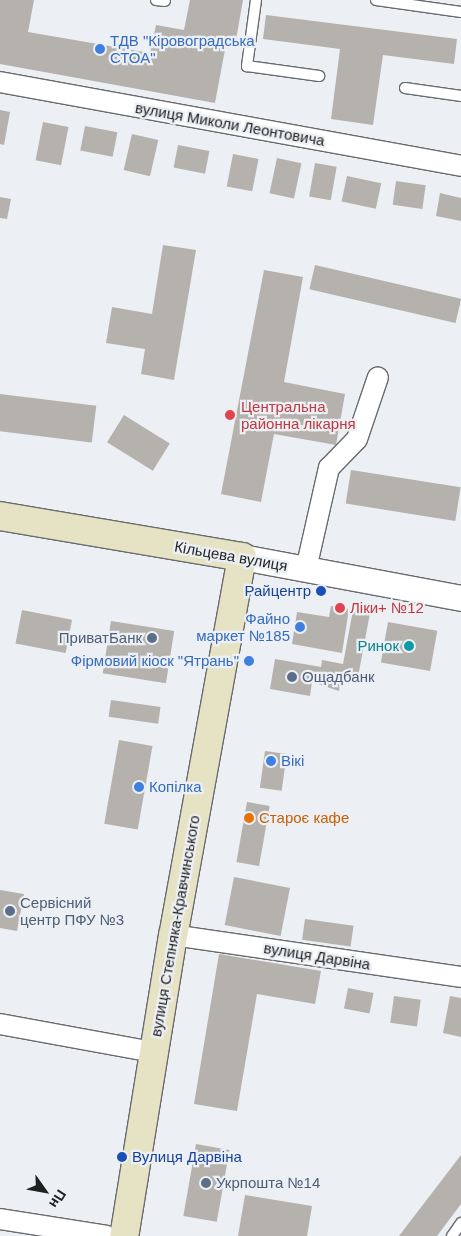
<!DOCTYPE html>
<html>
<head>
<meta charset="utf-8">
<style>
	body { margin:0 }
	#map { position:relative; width:461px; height:1236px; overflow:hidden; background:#eceff3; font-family:Helvetica,sans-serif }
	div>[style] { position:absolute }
	.building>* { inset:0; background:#b5b2ae; transform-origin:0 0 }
	.roads { filter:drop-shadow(1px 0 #686a6d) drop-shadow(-1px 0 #686a6d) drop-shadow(0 1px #686a6d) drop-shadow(0 -1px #686a6d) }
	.service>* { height:10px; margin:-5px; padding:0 5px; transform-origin:5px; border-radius:5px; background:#fff }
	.minor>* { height:20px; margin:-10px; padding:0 10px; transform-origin:10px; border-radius:10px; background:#fff }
	.tertiary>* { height:25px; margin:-12.5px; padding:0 12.5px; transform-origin:12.5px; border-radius:12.5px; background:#fff }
	.secondary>* { height:28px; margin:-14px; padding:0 14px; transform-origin:14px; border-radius:14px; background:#e6e3c4 }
	.dots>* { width:14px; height:14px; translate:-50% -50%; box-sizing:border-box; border:2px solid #eceff3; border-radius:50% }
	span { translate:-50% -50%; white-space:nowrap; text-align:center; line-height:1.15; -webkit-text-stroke:4.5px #eceff3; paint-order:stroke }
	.shop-label { font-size:15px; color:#366cbe }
	.left { translate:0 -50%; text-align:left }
	.right { translate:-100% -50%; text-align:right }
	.street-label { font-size:15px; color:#1f2021 }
	.health-label { font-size:15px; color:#be3a42 }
	.transit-label { font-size:15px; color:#164399 }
	.service-label { font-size:15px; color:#4e5e75 }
	.culture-label { font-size:15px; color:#0d838f }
	.food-label { font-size:15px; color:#c56008 }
	.north { position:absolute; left:20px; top:1166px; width:50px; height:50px; -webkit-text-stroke:4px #eceff3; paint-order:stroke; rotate:122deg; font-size:14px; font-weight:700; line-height:20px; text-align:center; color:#1f2021 }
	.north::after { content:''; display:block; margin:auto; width:18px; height:22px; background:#1f2021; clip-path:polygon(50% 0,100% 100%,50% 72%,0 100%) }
</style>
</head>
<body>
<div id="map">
	<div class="building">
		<i style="clip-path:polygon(0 0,34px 0,28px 32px,150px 53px,156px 25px,184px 30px,190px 0,243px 0,236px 40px,227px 39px,215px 103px,0 64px)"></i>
		<i style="clip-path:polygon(266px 15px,457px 39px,454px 64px,383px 55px,373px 125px,331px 119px,340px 49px,263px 39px)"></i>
		<i style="clip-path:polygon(0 110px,10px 112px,4px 145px,0 144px)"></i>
		<i style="left:43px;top:122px;width:26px;height:39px;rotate:11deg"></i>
		<i style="left:85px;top:126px;width:33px;height:25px;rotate:11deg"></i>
		<i style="left:132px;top:134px;width:27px;height:37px;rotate:13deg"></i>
		<i style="left:178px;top:145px;width:32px;height:23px;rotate:11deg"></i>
		<i style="left:233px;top:154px;width:26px;height:33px;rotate:11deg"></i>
		<i style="left:277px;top:158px;width:25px;height:36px;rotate:12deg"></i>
		<i style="left:315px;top:163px;width:22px;height:34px;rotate:10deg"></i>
		<i style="left:347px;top:176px;width:35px;height:26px;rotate:12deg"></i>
		<i style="left:396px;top:181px;width:30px;height:24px;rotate:8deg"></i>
		<i style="clip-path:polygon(440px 193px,461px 198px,461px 221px,436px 216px)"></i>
		<i style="clip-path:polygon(0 197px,11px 199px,7px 219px,0 218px)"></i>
		<i style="clip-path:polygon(163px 245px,196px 250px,174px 380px,141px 374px,145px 349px,106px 343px,112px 307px,152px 314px)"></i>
		<i style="left:315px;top:265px;width:150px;height:25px;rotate:13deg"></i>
		<i style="clip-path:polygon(264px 270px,303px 277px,284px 382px,345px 394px,336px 445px,274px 434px,261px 502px,221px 494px)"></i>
		<i style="left:0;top:394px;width:97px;height:37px;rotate:7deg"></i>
		<i style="left:124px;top:415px;width:54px;height:32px;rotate:32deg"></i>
		<i style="left:351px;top:470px;width:111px;height:34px;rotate:9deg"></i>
		<i style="clip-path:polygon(331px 606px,349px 609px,342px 653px,292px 644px,297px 612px,329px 617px)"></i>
		<i style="left:22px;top:610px;width:51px;height:34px;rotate:11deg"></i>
		<i style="clip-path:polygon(353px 610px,370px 613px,358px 677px,341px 674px,339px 691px,312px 682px,310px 696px,270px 689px,275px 659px,321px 667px,322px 660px,343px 664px)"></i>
		<i style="left:111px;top:621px;width:64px;height:53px;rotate:9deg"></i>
		<i style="left:388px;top:622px;width:50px;height:41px;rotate:10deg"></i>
		<i style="left:111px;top:700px;width:50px;height:17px;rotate:8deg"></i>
		<i style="left:119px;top:740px;width:34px;height:85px;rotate:10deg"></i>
		<i style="left:265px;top:751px;width:22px;height:37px;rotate:8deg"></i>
		<i style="left:247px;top:802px;width:23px;height:61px;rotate:10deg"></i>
		<i style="left:234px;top:877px;width:57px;height:49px;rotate:11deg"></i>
		<i style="clip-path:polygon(0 890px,24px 894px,17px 931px,0 928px)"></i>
		<i style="left:305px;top:919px;width:49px;height:21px;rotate:8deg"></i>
		<i style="clip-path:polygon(219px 954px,321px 971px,315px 1004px,257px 994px,237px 1111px,194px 1104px)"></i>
		<i style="left:348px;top:988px;width:26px;height:21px;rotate:11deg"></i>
		<i style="left:394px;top:996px;width:27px;height:27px;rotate:8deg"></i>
		<i style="clip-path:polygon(450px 996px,461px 998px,461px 1037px,443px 1033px)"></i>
		<i style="left:196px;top:1144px;width:34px;height:73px;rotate:10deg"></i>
		<i style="clip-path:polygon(461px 1155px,461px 1204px,437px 1236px,399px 1236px)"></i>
		<i style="clip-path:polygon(245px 1195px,312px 1206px,307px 1236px,238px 1236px)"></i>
	</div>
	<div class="roads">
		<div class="service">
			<i style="left:156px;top:0;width:9px;rotate:6deg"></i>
			<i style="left:256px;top:0;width:67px;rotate:97.8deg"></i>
			<i style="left:247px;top:66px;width:73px;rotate:7.9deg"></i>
			<i style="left:376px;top:0;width:86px;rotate:8deg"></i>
			<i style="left:405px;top:88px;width:57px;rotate:8.1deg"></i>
			<i style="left:452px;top:1236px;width:16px;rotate:-55deg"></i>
		</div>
		<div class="minor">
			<i style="left:0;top:82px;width:469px;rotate:10.3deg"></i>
			<i style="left:306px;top:569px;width:104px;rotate:-77.2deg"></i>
			<i style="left:329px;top:468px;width:40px;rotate:-46deg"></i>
			<i style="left:357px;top:439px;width:65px;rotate:-71.3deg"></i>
			<i style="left:173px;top:935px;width:291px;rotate:8.3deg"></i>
			<i style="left:0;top:1024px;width:155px;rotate:10.4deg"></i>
			<i style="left:0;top:1219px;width:108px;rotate:9deg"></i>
		</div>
		<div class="tertiary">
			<i style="left:242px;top:557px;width:223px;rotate:10.6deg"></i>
		</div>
		<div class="secondary">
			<i style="left:0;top:516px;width:245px;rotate:9.6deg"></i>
			<i style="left:242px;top:557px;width:384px;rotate:100.3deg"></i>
			<i style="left:173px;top:935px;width:305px;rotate:99.2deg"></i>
		</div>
	</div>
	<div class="dots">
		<i style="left:100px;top:49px;background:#3f7fe0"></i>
		<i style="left:230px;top:415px;background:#e0444e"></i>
		<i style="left:321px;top:591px;background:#1a4fb4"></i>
		<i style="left:340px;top:608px;background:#e0444e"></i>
		<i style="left:300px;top:627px;background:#3f7fe0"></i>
		<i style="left:152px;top:638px;background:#5c6f8a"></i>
		<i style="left:409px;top:646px;background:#0f9aa8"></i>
		<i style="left:249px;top:661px;background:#3f7fe0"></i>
		<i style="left:292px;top:677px;background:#5c6f8a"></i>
		<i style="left:271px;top:761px;background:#3f7fe0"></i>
		<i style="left:139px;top:787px;background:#3f7fe0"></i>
		<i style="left:249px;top:818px;background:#e8710a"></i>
		<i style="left:10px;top:911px;background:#5c6f8a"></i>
		<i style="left:122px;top:1157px;background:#1a4fb4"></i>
		<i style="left:206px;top:1183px;background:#5c6f8a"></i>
	</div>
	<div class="shop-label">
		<span class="left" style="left:110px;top:49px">ТДВ "Кіровоградська<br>СТОА"</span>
		<span class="right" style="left:290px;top:627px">Файно<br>маркет №185</span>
		<span class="right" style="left:239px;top:661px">Фірмовий кіоск "Ятрань"</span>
		<span class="left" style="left:281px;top:761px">Вікі</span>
		<span class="left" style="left:149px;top:787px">Копілка</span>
	</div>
	<div class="street-label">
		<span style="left:230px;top:124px;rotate:10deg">вулиця Миколи Леонтовича</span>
		<span style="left:231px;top:556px;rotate:10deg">Кільцева вулиця</span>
		<span style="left:175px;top:926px;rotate:-80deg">вулиця Степняка-Кравчинського</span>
		<span style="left:317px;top:956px;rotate:9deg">вулиця Дарвіна</span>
	</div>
	<div class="health-label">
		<span class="left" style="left:241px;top:415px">Центральна<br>районна лікарня</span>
		<span class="left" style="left:350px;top:608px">Ліки+ №12</span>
	</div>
	<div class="transit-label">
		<span class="right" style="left:311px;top:591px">Райцентр</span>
		<span class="left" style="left:132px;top:1157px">Вулиця Дарвіна</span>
	</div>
	<div class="service-label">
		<span class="right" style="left:142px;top:638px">ПриватБанк</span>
		<span class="left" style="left:302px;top:677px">Ощадбанк</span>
		<span class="left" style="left:20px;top:911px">Сервісний<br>центр ПФУ №3</span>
		<span class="left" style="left:216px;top:1183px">Укрпошта №14</span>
	</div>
	<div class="culture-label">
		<span class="right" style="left:399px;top:646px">Ринок</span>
	</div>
	<div class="food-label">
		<span class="left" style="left:259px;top:818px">Староє кафе</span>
	</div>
	<div class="north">Пн</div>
</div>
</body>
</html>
